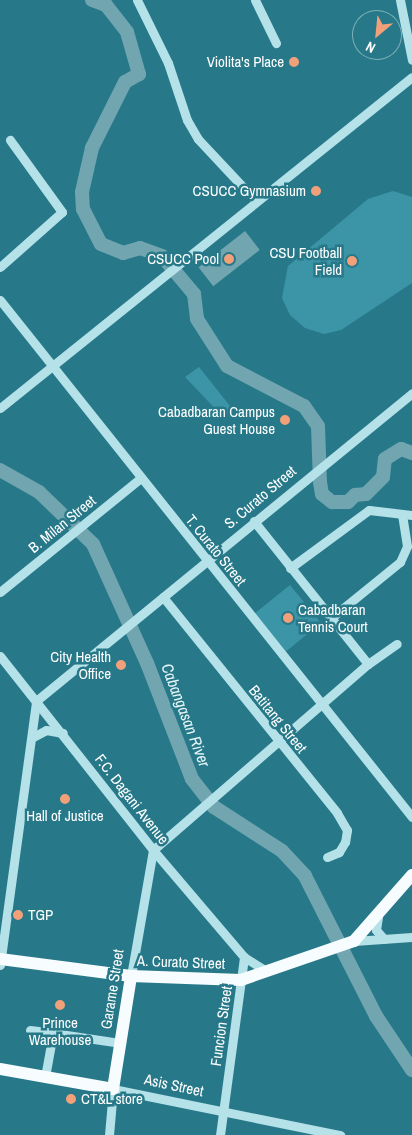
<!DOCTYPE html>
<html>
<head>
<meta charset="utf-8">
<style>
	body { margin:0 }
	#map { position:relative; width:412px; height:1135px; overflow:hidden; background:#277989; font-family:"Archivo Narrow",sans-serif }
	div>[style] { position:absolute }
	.green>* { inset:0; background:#3c95a6; transform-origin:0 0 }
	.water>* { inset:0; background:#71a5b0; transform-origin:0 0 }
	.river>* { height:14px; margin:-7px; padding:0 7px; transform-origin:7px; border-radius:7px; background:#71a5b0 }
	.minor>* { height:9px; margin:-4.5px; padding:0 4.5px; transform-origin:4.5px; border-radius:4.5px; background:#b5e1e9 }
	.major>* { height:12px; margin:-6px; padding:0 6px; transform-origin:6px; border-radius:6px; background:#f7fdfe }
	.dots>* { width:14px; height:14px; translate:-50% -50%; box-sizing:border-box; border:2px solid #277989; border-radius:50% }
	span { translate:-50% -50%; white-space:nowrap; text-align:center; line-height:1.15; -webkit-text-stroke:5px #277989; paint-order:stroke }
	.poi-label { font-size:15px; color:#fff }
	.right { translate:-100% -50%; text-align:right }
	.left { translate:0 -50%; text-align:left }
	.street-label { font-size:15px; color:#fff }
	.water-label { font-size:16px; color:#e6f6f9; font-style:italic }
	.north { position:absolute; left:352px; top:10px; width:50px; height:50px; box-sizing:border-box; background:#277989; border:1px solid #7dafb8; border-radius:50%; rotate:208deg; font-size:14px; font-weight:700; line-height:20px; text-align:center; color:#fff }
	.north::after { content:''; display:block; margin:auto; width:18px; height:22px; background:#f1a07a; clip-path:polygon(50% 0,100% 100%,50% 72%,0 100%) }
</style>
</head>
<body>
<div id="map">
	<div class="green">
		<i style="clip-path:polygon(393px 191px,412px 197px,412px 283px,341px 330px,324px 334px,305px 328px,290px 315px,282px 298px,288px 266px,368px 199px)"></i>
		<i style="clip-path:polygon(199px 367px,230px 406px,226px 420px,185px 377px)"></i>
		<i style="left:290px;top:585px;width:49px;height:45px;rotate:51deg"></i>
	</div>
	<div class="water">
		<i style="left:245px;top:231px;width:24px;height:59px;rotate:52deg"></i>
	</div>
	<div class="river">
		<i style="left:92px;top:0;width:15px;rotate:20deg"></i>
		<i style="left:106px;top:5px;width:34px;rotate:52deg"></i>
		<i style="left:127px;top:32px;width:44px;rotate:74.1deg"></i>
		<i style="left:139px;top:74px;width:16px;rotate:150deg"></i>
		<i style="left:125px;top:82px;width:74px;rotate:116.6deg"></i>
		<i style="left:92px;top:148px;width:45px;rotate:102.8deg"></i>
		<i style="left:82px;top:192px;width:17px;rotate:87deg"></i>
		<i style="left:83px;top:209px;width:39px;rotate:63deg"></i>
		<i style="left:101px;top:244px;width:24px;rotate:22deg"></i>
		<i style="left:123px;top:253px;width:18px;rotate:-16deg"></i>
		<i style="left:140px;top:248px;width:23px;rotate:20deg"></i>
		<i style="left:162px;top:256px;width:50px;rotate:49.9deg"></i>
		<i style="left:194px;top:294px;width:25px;rotate:83deg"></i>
		<i style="left:197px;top:319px;width:56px;rotate:57.4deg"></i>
		<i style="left:227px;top:366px;width:87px;rotate:27.5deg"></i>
		<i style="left:304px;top:406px;width:24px;rotate:55deg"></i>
		<i style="left:318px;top:426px;width:56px;rotate:88deg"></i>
		<i style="left:320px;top:482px;width:12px;rotate:81deg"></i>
		<i style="left:322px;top:494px;width:13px;rotate:39deg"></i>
		<i style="left:332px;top:502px;width:16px"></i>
		<i style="left:348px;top:502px;width:10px;rotate:-45deg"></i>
		<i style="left:355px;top:495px;width:11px;rotate:-5deg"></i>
		<i style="left:366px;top:494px;width:24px;rotate:-45deg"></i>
		<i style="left:383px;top:477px;width:18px;rotate:-84deg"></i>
		<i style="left:385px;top:459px;width:19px;rotate:-32deg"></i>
		<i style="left:401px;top:449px;width:12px;rotate:20deg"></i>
		<i style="left:0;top:470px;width:45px;rotate:29.4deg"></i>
		<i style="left:39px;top:492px;width:75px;rotate:43.9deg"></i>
		<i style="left:93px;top:544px;width:131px;rotate:65.6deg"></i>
		<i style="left:147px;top:663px;width:124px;rotate:68.8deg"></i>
		<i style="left:192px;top:779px;width:36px;rotate:52deg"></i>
		<i style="left:214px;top:807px;width:81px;rotate:32.9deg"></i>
		<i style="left:282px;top:851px;width:34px;rotate:47deg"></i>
		<i style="left:305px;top:876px;width:157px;rotate:63.1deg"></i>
		<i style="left:376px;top:1016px;width:65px;rotate:56.3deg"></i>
	</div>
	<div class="minor">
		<i style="left:137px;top:0;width:70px;rotate:63.8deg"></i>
		<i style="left:168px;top:63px;width:60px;rotate:71.6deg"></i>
		<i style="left:187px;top:120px;width:22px;rotate:60deg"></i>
		<i style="left:198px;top:139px;width:85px;rotate:46.9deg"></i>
		<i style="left:255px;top:0;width:48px;rotate:64deg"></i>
		<i style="left:400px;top:0;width:61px;rotate:78.7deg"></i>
		<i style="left:0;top:267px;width:83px;rotate:-41.6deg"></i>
		<i style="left:62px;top:212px;width:89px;rotate:-125.8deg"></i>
		<i style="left:0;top:300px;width:661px;rotate:51.45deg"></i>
		<i style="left:0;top:408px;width:528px;rotate:-38.78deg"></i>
		<i style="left:290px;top:568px;width:98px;rotate:-36.3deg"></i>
		<i style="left:369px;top:510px;width:43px;rotate:6.6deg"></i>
		<i style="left:0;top:592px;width:181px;rotate:-39deg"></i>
		<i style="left:163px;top:597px;width:277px;rotate:51.1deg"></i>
		<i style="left:337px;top:813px;width:20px;rotate:60deg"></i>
		<i style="left:347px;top:830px;width:12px;rotate:99deg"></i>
		<i style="left:345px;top:842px;width:12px;rotate:121deg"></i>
		<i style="left:339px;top:852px;width:13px;rotate:157deg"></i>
		<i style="left:331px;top:618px;width:89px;rotate:-39.1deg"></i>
		<i style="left:400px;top:562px;width:17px;rotate:-66deg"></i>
		<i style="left:407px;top:546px;width:31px;rotate:-99deg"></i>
		<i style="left:0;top:656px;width:247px;rotate:51.7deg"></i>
		<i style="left:153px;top:850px;width:140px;rotate:49.6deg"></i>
		<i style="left:244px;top:957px;width:25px;rotate:32deg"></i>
		<i style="left:368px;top:664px;width:35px;rotate:-35deg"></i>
		<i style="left:33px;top:737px;width:15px;rotate:-28deg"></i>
		<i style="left:46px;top:730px;width:17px;rotate:10deg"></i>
		<i style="left:378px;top:917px;width:13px;rotate:99deg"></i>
		<i style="left:376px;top:930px;width:12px;rotate:48deg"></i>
		<i style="left:354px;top:941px;width:58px;rotate:-3.9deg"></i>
		<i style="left:0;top:965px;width:266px;rotate:-82.2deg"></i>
		<i style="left:36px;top:701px;width:486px;rotate:-39.3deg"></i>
		<i style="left:131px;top:976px;width:128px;rotate:-80.1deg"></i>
		<i style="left:153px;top:850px;width:284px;rotate:-40.9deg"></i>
		<i style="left:368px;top:664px;width:183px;rotate:-128.6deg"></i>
		<i style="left:30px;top:1030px;width:23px;rotate:7deg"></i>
		<i style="left:45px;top:1077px;width:45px;rotate:-79.7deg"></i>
		<i style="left:53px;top:1033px;width:69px;rotate:8.4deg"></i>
		<i style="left:109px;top:1135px;width:46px;rotate:-85deg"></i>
		<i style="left:113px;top:1089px;width:232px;rotate:11.5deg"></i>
		<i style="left:220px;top:1135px;width:180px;rotate:-82.3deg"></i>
	</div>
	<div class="major">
		<i style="left:0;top:959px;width:132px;rotate:7.4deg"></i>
		<i style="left:131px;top:976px;width:110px;rotate:2.1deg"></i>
		<i style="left:241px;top:980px;width:120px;rotate:-19deg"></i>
		<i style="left:354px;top:941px;width:88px;rotate:-48.7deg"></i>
		<i style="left:0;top:1069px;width:115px;rotate:10deg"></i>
		<i style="left:113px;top:1089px;width:114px;rotate:-80.9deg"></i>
	</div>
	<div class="dots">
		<i style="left:294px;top:62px;background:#f1a07a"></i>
		<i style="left:316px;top:191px;background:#f1a07a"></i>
		<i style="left:229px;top:259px;background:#f1a07a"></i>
		<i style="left:352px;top:261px;background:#f1a07a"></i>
		<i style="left:285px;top:420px;background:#f1a07a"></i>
		<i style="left:288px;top:618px;background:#f1a07a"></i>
		<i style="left:121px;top:665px;background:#f1a07a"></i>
		<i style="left:65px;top:799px;background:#f1a07a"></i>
		<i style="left:18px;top:915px;background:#f1a07a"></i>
		<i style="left:60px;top:1005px;background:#f1a07a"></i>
		<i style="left:71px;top:1099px;background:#f1a07a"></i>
	</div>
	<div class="poi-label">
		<span class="right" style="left:284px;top:62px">Violita's Place</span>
		<span class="right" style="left:306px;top:191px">CSUCC Gymnasium</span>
		<span class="right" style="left:342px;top:261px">CSU Football<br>Field</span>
		<span class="right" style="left:219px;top:259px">CSUCC Pool</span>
		<span class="right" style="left:275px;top:420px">Cabadbaran Campus<br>Guest House</span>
		<span class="left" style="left:298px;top:618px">Cabadbaran<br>Tennis Court</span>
		<span class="right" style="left:111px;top:665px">City Health<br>Office</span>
		<span style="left:65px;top:816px">Hall of Justice</span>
		<span class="left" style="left:28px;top:915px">TGP</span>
		<span style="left:60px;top:1031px">Prince<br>Warehouse</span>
		<span class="left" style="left:81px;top:1099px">CT&amp;L store</span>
	</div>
	<div class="street-label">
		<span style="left:260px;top:497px;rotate:-40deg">S. Curato Street</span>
		<span style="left:62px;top:524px;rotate:-39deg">B. Milan Street</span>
		<span style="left:216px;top:550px;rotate:51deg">T. Curato Street</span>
		<span style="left:278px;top:719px;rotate:51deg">Batitang Street</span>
		<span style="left:132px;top:799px;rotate:52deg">F.C. Dagani Avenue</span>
		<span style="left:181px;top:962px;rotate:2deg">A. Curato Street</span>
		<span style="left:112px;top:989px;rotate:-81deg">Garame Street</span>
		<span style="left:221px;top:1026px;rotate:-82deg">Funcion Street</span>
		<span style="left:174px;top:1085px;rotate:12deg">Asis Street</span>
	</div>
	<div class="water-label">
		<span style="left:186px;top:715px;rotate:69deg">Cabangasan River</span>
	</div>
	<div class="north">N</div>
</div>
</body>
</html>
